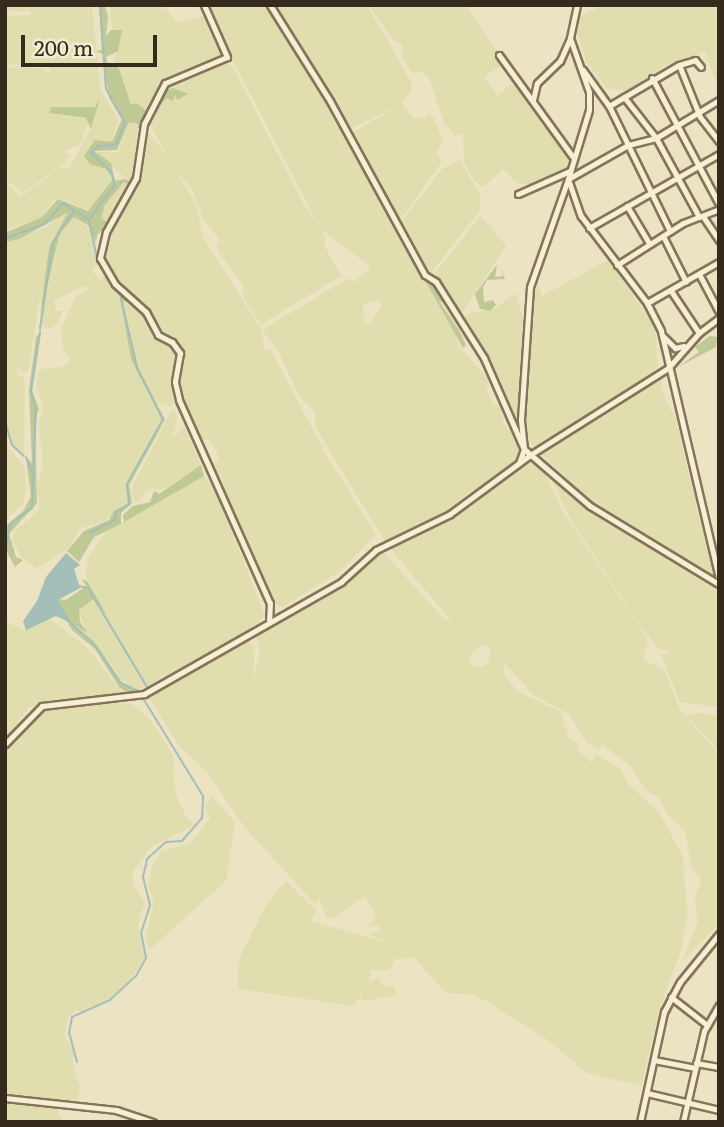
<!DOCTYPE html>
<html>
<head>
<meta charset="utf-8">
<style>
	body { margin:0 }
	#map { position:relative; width:724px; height:1127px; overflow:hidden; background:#ebe3c2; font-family:Literata,serif }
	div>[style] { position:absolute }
	.farmland>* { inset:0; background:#e0ddaf }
	.green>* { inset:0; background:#bec996 }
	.water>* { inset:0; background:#a4beb9 }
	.stream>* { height:2px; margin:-1px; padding:0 1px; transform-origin:1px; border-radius:1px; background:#a4beb9 }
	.roads { filter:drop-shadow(2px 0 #84745a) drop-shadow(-2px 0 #84745a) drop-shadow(0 2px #84745a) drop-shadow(0 -2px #84745a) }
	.minor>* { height:5px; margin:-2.5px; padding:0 2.5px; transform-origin:2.5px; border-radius:2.5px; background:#f7efd4 }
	span { translate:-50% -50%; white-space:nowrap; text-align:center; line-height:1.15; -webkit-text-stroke:5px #f3ecd1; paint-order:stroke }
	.frame { position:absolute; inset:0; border:7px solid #342b1d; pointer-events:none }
	.scale { position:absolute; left:21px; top:35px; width:136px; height:32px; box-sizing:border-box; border:4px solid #342b1d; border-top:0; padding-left:9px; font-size:21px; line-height:24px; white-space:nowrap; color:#342b1d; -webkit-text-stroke:5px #f3ecd1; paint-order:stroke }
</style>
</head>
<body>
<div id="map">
	<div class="farmland">
		<i style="clip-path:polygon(5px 5px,92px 5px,100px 89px,118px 119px,112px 142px,92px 143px,95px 165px,106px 170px,113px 179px,90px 210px,56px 197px,42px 217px,5px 231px,5px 182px,21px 197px,60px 168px,69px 168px,93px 125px,99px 99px,95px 107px,51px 107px,50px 113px,89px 120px,80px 145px,65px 151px,71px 155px,61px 166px,23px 193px,8px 182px,5px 67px,43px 68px,49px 75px,51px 66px,5px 64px,5px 16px,30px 15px,30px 11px,5px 11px)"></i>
		<i style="clip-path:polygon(110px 5px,166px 5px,160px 9px,165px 8px,177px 23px,206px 15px,224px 55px,165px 80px,145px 110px,138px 103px,131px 106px,122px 89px,125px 82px,114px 66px,120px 31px,112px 28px)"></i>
		<i style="clip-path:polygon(evenodd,204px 5px,266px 5px,322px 93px,376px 188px,375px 195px,454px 329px,459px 346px,488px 379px,487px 391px,494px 405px,501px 407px,503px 422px,522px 449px,512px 468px,475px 494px,469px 492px,435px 519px,391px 540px,385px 541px,373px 522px,315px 426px,315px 412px,299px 396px,278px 350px,262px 330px,346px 280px,343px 276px,354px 282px,371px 267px,320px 228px,204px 5px,378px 300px,382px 306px,371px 321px,395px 368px,372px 325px,364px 323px,363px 305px,378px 300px)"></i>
		<i style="clip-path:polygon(277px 5px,367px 5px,411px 82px,412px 90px,402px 104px,414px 118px,425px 118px,428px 113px,434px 118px,443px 141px,437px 152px,441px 163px,400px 220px,352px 133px,400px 105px,349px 129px)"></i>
		<i style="clip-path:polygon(369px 5px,466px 5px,504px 63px,484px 77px,497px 95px,489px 106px,506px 88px,517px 83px,540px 123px,568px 150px,568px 169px,531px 185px,517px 183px,504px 169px,483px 187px,475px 181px,464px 162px,463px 133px,455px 136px,444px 123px,429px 78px,421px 71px,412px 73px,401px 55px,403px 45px,393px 40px)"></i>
		<i style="clip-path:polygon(604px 5px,719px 5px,719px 90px,705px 52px,667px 64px,627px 91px,607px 88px,587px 63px,575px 27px,577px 18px)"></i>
		<i style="clip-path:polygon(221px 64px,231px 65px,238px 77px,304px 205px,325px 235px,325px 247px,341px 276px,261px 324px,243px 297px,244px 287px,220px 254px,216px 244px,220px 241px,202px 216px,192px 188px,176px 171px,196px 204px,203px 237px,261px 329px,265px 351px,270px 349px,275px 358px,325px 453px,376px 535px,339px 572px,282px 607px,271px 602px,228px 504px,222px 477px,212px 464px,219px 461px,216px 449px,209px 439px,198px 440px,180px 399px,170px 406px,157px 403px,142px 378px,124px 312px,122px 301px,128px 301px,119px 292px,131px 358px,163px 419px,126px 484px,129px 504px,104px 521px,79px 529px,68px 549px,36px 568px,22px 558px,12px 540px,15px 531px,38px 511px,40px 501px,36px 490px,43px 465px,39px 421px,43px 409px,36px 381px,41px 369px,63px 367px,70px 361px,63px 348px,61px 330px,76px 296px,88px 289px,87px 285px,54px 300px,56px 311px,63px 311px,57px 324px,46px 330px,40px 319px,42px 304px,40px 296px,28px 372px,22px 373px,18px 365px,16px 375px,23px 377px,25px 387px,24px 456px,12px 445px,5px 420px,5px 256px,14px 257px,5px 254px,5px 242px,47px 227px,64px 211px,68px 213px,49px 248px,45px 281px,54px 265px,60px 233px,74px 217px,93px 232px,98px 266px,93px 266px,93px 272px,102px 281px,104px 273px,114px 286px,120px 286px,123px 283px,118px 285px,102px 252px,108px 229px,100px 217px,107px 203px,124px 182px,131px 186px,136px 181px,145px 128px,168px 157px,147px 118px,167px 98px,173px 101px,171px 91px,164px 91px,165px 85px)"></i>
		<i style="clip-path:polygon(129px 122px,138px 125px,133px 176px,128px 180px,96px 152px,119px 152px)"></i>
		<i style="clip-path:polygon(460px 160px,480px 195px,480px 210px,430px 274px,400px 223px,443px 168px)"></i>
		<i style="clip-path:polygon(481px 216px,506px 246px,459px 317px,435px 273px)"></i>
		<i style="clip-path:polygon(608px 260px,655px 327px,658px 365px,651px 375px,574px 426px,660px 377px,665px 400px,676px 419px,689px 478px,696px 482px,700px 502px,695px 503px,716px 578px,602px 512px,525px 438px,531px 292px,539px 286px,542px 296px)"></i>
		<i style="clip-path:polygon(516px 293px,524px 324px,518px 427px,462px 321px,466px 314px,494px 309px)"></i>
		<i style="clip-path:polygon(173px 408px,178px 418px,172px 439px,184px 427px,201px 465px,162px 490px,149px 489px,135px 503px,131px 489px)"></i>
		<i style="clip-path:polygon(5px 445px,24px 465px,26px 487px,23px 504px,5px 520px)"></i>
		<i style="clip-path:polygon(evenodd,532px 464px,545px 473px,562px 510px,648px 640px,643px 660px,664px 669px,680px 710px,719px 755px,719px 923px,682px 962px,698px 922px,695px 899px,701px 879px,692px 867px,685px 831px,667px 815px,659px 797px,648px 792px,630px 766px,602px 744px,599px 749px,588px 744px,569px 714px,533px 695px,503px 661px,504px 674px,518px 692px,561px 712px,568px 737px,578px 743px,577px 749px,592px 763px,596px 755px,619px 767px,630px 786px,659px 812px,683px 857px,687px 914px,681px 950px,661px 1004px,641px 1086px,587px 1073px,548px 1040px,488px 1002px,471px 994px,446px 993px,413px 957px,395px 959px,389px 970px,371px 970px,369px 982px,378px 978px,382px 985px,396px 987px,394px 993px,398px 995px,365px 1001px,361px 1000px,363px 993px,353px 1006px,238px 989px,239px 959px,267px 904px,286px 881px,316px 910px,311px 921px,397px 945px,369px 934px,381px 930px,378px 924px,368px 928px,376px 917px,365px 896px,332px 919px,327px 918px,320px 900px,316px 900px,317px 906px,246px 829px,207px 772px,179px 746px,149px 698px,154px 690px,247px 638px,254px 648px,253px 681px,260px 654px,256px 633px,382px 551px,444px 619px,452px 622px,391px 549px,408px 535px,464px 506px,510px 473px,532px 464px,482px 644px,490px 648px,489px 661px,483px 667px,471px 665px,469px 656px,482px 644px)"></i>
		<i style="clip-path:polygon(204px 476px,214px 487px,265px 616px,240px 636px,138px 690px,121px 680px,94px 642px,71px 621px,86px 634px,79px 610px,95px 599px,86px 577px,88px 558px,106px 532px)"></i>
		<i style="clip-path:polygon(550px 477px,589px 510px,712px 582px,719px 600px,719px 707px,680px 702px,661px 654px,672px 652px,658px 648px,638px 623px,570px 518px)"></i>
		<i style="clip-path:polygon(49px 618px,88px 649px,124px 695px,29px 707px,5px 741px,5px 692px,11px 695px,5px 691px,5px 622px,26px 630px)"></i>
		<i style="clip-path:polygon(84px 702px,132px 704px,152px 722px,173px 755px,175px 793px,186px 816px,195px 825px,152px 846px,132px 872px,135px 888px,145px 902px,138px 923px,144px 959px,129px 982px,109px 999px,83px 1012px,76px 1010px,68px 1018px,64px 1036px,74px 1051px,73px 1066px,80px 1087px,78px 1098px,67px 1103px,5px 1094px,5px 746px,42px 708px)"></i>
		<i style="clip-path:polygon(702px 713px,719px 716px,719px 751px,686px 715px)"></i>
		<i style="clip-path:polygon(212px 796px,235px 822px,226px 881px,149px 950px,146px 936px,154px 902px,148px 885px,153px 864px,162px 851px,188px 844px,199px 833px,210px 818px,205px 806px)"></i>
		<i style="clip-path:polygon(5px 1101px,57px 1109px,63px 1122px,5px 1122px)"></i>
	</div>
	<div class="green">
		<i style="clip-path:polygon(99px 5px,105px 5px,108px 17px,106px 36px,111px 30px,122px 30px,118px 51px,106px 57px,109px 67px,117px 66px,120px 71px,131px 105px,137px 103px,145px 110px,158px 94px,173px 88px,188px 94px,177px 100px,175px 95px,173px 101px,167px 98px,138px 129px,138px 124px,129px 122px,117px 150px,94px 151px,111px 163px,115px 181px,125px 179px,130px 182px,131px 186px,124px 182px,105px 205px,101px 218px,110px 224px,97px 235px,96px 243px,89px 226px,74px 217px,60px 233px,40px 316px,49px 248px,68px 212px,19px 239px,5px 242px,5px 233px,42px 217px,58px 199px,88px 211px,113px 179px,106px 169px,90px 164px,84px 156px,95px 140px,112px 142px,122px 119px,109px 98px,103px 54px,96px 51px,102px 50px)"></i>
		<i style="clip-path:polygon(100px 98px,91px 129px,86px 118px,49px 113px,51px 107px,95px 107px)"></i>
		<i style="clip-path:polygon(393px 223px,426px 281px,442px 294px,444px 303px,439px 301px,459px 330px,466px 345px,463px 348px)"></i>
		<i style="clip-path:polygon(497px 265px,495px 277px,503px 276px,500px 265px,505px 279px,487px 280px,483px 287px,484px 302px,493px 300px,496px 305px,490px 311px,480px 309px,475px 294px)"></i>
		<i style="clip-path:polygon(119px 292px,128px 301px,122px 302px,139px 369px,165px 420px,129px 485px,132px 503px,121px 513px,121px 524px,94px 537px,79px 562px,67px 551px,84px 531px,109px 520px,114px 511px,129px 504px,126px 484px,163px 422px,131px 359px)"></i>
		<i style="clip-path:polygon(41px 332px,32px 390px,39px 409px,35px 417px,37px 503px,9px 534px,16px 557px,23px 560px,15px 567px,6px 550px,5px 527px,24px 510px,31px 496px,26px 457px,32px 463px,29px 390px,36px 337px)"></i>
		<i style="clip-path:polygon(710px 336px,718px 337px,716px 347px,678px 367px,699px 352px,695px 347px)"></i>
		<i style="clip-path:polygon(201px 465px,204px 476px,124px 522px,123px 515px,133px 506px,150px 502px,154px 491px,159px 494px)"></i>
		<i style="clip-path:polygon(82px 579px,87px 581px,107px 615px,94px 599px,79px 610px,80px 622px,88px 634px,71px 622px,97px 645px,121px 683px,138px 691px,126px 692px,119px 687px,95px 649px,72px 630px,58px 607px,58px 599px,66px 600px,86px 586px)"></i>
	</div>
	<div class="water">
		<i style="clip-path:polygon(66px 553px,80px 565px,74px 569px,80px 588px,58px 600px,71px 623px,56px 616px,26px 630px,23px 621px,37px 601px,46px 577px)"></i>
	</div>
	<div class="stream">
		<i style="left:89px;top:221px;width:43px;rotate:77.9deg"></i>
		<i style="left:98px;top:263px;width:24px;rotate:55deg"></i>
		<i style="left:5px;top:238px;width:42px;rotate:-19.3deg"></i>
		<i style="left:45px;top:224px;width:28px;rotate:-49deg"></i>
		<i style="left:63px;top:203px;width:31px;rotate:33deg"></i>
		<i style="left:89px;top:220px;width:44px;rotate:-54.2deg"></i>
		<i style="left:115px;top:184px;width:13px;rotate:-108deg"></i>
		<i style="left:111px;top:172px;width:28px;rotate:-136deg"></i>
		<i style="left:91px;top:153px;width:10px;rotate:-45deg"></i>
		<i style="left:98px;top:146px;width:18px;rotate:-3deg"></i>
		<i style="left:116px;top:145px;width:24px;rotate:-68deg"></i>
		<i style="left:125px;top:123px;width:39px;rotate:-119deg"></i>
		<i style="left:106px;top:89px;width:84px;rotate:-94.1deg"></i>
		<i style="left:40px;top:329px;width:88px;rotate:-81.5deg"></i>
		<i style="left:53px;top:242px;width:37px;rotate:-56deg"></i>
		<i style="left:5px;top:421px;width:25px;rotate:74deg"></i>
		<i style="left:12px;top:445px;width:16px;rotate:43deg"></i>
		<i style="left:26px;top:457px;width:15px;rotate:70deg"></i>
		<i style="left:89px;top:533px;width:29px;rotate:-27deg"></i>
		<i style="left:115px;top:520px;width:8px;rotate:-83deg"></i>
		<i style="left:116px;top:512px;width:15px;rotate:-32deg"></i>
		<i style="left:129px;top:504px;width:20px;rotate:-96deg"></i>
		<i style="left:127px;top:484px;width:74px;rotate:-61deg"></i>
		<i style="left:163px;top:419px;width:57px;rotate:-117deg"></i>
		<i style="left:137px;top:368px;width:76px;rotate:-102.9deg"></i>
		<i style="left:5px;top:556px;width:32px;rotate:-81deg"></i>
		<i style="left:10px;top:524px;width:27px;rotate:-36deg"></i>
		<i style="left:32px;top:508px;width:99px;rotate:-87.7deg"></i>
		<i style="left:36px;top:409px;width:19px;rotate:-106deg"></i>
		<i style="left:31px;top:391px;width:60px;rotate:-81.3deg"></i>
		<i style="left:79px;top:586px;width:9px;rotate:13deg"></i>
		<i style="left:88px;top:588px;width:115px;rotate:59.2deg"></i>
		<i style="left:71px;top:623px;width:30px;rotate:42deg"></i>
		<i style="left:93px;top:643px;width:49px;rotate:55deg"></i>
		<i style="left:121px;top:683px;width:19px;rotate:25deg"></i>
		<i style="left:77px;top:1062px;width:30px;rotate:-105deg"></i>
		<i style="left:69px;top:1033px;width:16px;rotate:-79deg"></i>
		<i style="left:72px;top:1017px;width:42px;rotate:-24.1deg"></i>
		<i style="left:110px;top:1000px;width:35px;rotate:-43deg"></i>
		<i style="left:136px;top:976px;width:21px;rotate:-61deg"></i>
		<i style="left:146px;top:958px;width:25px;rotate:-101deg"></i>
		<i style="left:141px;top:933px;width:29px;rotate:-72deg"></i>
		<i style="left:150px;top:905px;width:29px;rotate:-104deg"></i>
		<i style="left:143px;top:877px;width:18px;rotate:-77deg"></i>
		<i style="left:147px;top:859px;width:25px;rotate:-42deg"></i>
		<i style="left:166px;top:842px;width:16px;rotate:-4deg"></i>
		<i style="left:182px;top:841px;width:30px;rotate:-49deg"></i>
		<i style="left:202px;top:818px;width:22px;rotate:-87deg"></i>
		<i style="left:203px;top:796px;width:115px;rotate:-121.5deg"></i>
	</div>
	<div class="roads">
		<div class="minor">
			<i style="left:204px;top:5px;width:57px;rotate:66.1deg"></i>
			<i style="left:227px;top:57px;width:67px;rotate:157.2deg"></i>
			<i style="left:165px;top:83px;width:46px;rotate:117.1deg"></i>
			<i style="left:144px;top:124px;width:55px;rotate:98.4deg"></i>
			<i style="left:136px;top:178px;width:62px;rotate:119.1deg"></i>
			<i style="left:106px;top:232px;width:27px;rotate:103deg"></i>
			<i style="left:100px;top:258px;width:30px;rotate:60deg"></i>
			<i style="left:115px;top:284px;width:42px;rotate:42.1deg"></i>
			<i style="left:146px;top:312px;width:26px;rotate:62deg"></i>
			<i style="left:158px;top:335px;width:16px;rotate:27deg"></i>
			<i style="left:172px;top:342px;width:14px;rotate:54deg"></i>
			<i style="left:180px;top:353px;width:29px;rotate:100deg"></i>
			<i style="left:175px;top:382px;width:18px;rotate:77deg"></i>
			<i style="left:179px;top:400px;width:222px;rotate:65.9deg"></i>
			<i style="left:270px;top:603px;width:17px;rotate:93deg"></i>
			<i style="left:270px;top:5px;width:113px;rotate:58deg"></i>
			<i style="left:330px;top:101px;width:198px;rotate:61.4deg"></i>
			<i style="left:425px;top:275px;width:13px;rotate:32deg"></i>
			<i style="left:436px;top:282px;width:90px;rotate:57.7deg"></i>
			<i style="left:484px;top:358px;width:99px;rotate:66.3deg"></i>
			<i style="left:524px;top:449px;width:87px;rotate:40.8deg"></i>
			<i style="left:590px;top:506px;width:151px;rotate:31.2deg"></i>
			<i style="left:577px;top:5px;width:34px;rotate:102deg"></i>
			<i style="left:570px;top:38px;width:57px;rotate:70.6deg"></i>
			<i style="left:589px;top:92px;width:18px;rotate:90deg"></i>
			<i style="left:589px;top:110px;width:72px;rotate:106.9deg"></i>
			<i style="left:568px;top:179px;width:39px;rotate:71deg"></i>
			<i style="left:581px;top:216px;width:109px;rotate:52.8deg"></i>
			<i style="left:647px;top:303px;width:31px;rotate:63deg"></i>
			<i style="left:661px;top:331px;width:255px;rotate:76.8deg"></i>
			<i style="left:499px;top:55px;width:125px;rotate:54.1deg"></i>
			<i style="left:679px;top:65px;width:56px;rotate:68deg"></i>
			<i style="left:700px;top:117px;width:31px;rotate:52deg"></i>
			<i style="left:583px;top:70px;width:44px;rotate:54.2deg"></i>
			<i style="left:609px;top:106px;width:81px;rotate:-30.4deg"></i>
			<i style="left:679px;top:65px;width:17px;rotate:-17deg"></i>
			<i style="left:695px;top:60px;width:9px;rotate:49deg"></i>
			<i style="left:652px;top:78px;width:143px;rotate:62deg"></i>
			<i style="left:624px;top:97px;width:52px;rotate:52deg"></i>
			<i style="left:656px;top:138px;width:90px;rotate:61.4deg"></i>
			<i style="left:533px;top:100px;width:17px;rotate:-77deg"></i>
			<i style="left:537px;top:83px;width:32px;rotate:-44deg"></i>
			<i style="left:560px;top:61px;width:24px;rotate:-66deg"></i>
			<i style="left:609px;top:106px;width:139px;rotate:64deg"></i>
			<i style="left:518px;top:194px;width:57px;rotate:-23.9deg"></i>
			<i style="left:627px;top:206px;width:43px;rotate:59.3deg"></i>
			<i style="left:704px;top:218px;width:27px;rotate:56deg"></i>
			<i style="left:589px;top:228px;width:150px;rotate:-29.6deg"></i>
			<i style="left:663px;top:236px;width:51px;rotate:63.4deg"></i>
			<i style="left:617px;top:265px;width:78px;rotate:-32.5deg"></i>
			<i style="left:683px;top:223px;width:39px;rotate:-21deg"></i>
			<i style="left:699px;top:274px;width:43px;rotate:62.2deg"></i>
			<i style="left:671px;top:291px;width:50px;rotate:56.3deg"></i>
			<i style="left:647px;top:303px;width:83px;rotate:-29.7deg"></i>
			<i style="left:664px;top:337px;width:16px;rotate:45deg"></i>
			<i style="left:675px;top:348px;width:9px;rotate:-13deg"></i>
			<i style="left:519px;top:463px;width:15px;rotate:-70deg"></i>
			<i style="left:524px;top:449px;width:30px;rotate:-96deg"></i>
			<i style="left:521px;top:419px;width:132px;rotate:-86.1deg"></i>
			<i style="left:530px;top:287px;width:114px;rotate:-70.6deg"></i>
			<i style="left:568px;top:179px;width:69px;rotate:-29.5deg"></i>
			<i style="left:628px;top:145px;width:29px;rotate:-14deg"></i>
			<i style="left:656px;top:138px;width:74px;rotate:-31.1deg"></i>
			<i style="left:5px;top:744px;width:53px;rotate:-45.8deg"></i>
			<i style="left:42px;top:706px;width:103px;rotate:-6.7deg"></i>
			<i style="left:144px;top:694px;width:227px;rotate:-29.6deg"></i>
			<i style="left:341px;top:582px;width:47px;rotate:-42.4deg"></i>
			<i style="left:376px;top:550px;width:82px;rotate:-25.9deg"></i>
			<i style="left:450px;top:514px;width:99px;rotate:-36.4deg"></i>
			<i style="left:530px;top:455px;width:163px;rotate:-32.2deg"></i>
			<i style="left:668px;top:368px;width:47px;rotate:-48.5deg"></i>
			<i style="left:699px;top:333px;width:25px;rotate:-37deg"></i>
			<i style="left:671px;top:997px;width:46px;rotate:37.9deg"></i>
			<i style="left:654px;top:1060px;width:42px;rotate:11deg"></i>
			<i style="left:696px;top:1063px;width:23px;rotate:10deg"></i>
			<i style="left:647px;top:1093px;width:74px;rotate:13.3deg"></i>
			<i style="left:5px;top:1098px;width:112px;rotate:6.2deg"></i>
			<i style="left:116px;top:1110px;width:39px;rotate:18deg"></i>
			<i style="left:640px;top:1122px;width:113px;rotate:-77.7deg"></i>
			<i style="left:664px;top:1012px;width:34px;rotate:-62deg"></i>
			<i style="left:680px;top:982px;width:62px;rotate:-50.9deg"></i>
			<i style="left:683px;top:1122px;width:93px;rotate:-77deg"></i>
			<i style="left:704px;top:1031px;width:30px;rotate:-60deg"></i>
		</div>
	</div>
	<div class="frame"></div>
	<div class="scale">200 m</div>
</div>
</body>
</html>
